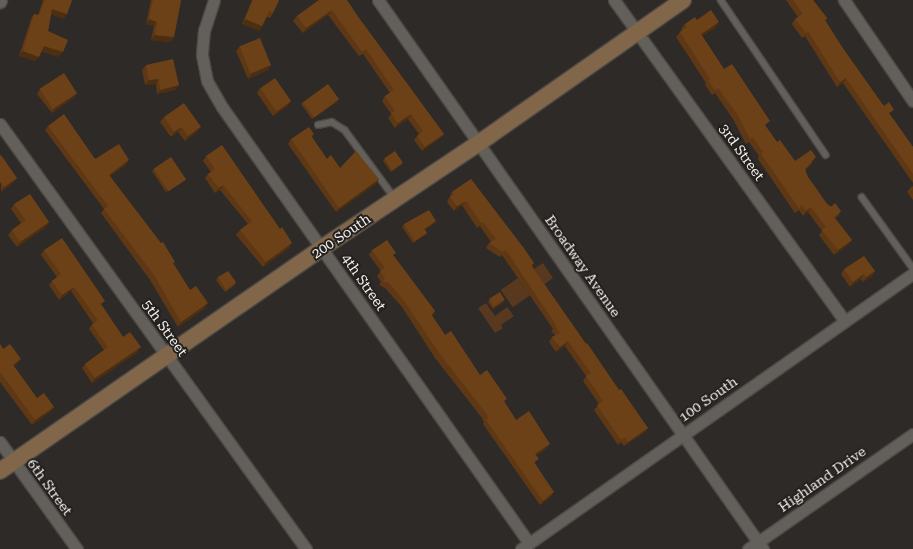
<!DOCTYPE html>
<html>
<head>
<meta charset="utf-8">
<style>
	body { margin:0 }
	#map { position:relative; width:913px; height:549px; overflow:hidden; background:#2e2a27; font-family:"Roboto Serif",serif }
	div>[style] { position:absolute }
	.green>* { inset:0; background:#58391f; transform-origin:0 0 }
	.roads { filter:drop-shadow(1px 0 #4b4946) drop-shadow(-1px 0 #4b4946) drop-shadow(0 1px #4b4946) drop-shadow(0 -1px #4b4946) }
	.lane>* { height:5.5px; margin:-2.75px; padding:0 2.75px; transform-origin:2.75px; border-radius:2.75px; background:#635f5b }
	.street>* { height:11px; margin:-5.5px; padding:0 5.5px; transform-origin:5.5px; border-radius:5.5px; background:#635f5b }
	.secondary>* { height:16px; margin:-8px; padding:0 8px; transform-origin:8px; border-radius:8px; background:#82664a }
	.wall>* { inset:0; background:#5e3815 }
	.shaded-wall>* { inset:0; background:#4c2e11; transform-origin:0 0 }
	.building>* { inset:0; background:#6d4118; transform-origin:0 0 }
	span { translate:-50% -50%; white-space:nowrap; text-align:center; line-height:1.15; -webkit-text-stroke:4px #24211e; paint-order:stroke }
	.street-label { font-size:14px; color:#f4f2f0 }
</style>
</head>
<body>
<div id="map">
	<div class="green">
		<i style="clip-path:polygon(543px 263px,553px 278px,542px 286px,528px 273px)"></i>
		<i style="left:518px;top:278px;width:21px;height:21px;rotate:55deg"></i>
		<i style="clip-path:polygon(486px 303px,495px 316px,507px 307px,514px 316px,501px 325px,503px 328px,495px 333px,478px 308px)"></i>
	</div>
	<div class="roads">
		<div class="lane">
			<i style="left:721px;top:0;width:187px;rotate:55.9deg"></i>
			<i style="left:318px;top:125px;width:14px;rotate:-12deg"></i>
			<i style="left:332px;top:122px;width:15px;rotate:32deg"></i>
			<i style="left:345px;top:130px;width:83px;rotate:53.8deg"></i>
			<i style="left:862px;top:197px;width:87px;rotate:54.3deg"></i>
		</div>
		<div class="street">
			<i style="left:214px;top:0;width:32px;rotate:108deg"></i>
			<i style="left:204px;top:30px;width:25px;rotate:95deg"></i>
			<i style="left:202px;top:55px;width:26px;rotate:79deg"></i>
			<i style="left:207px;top:81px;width:30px;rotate:60deg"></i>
			<i style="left:222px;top:107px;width:533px;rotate:54.85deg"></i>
			<i style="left:378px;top:0;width:671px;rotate:54.96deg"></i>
			<i style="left:614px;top:0;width:395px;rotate:54.3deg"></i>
			<i style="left:844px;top:0;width:122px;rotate:55.7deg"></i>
			<i style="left:0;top:2px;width:2px;rotate:-63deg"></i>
			<i style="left:0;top:124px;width:524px;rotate:54.25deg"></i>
			<i style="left:0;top:442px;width:132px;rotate:54.3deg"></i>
			<i style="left:521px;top:549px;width:479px;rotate:-35.1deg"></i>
			<i style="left:748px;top:549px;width:201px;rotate:-34.9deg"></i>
		</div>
		<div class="secondary">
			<i style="left:0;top:471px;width:392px;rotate:-34.7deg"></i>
			<i style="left:322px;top:248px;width:189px;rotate:-33.8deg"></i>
			<i style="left:479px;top:143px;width:249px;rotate:-35deg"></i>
		</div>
	</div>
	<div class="wall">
		<i style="clip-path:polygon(43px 0,72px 0,67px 14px,64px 19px,51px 14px,48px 31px,59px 57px,41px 51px,35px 61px,19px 56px,31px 19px,34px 14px,38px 15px)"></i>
		<i style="clip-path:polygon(151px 0,181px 0,174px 37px,170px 42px,151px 40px,154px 26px,146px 24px)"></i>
		<i style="clip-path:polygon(252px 0,279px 0,273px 13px,270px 18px,267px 17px,262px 26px,259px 31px,242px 24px)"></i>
		<i style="clip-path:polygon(319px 0,359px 18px,444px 134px,440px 138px,422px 151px,414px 140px,419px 134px,408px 119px,395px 128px,388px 118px,391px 114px,382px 101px,385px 96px,390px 93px,363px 54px,359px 56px,328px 15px,303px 33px,293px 21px,297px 16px)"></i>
		<i style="clip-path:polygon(786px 0,813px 0,827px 18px,825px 21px,842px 47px,913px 147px,913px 183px,843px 83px,837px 87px,805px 36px,802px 38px,792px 24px,795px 19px,798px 17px)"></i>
		<i style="clip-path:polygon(697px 20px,716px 27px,702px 36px,724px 69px,777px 142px,795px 161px,813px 162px,805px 170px,808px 177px,827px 204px,841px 211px,838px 216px,835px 218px,852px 240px,848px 245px,834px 255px,819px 235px,822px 231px,808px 212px,803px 216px,799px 210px,795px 213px,758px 159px,759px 156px,749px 142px,746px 144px,733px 119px,715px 93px,712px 95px,705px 85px,706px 83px,676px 37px,680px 32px,682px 30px,681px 29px,685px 24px)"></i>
		<i style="clip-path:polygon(240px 46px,271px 65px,268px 70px,248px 79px,236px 51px)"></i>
		<i style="clip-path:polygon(146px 65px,179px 85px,175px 90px,157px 94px,156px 84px,145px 85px,142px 70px)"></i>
		<i style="clip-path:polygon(260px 88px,291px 101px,288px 106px,273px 116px,257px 93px)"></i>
		<i style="clip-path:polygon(40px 89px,77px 93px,73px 98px,52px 113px,37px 94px)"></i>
		<i style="clip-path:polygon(303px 102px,337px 102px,312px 119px,301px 104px)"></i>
		<i style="clip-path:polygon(164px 117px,197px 132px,185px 141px,178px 132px,171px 137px,160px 122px)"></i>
		<i style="clip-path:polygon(48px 126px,95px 159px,126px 165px,110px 176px,173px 263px,190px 290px,205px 308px,178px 327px,150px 280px,101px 213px,104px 209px,45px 130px)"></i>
		<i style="clip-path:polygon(314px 134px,312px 137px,327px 159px,340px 168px,379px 179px,376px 184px,336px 212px,288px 144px,291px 139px)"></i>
		<i style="clip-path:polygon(0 156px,17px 178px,13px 183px,1px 192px)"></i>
		<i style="clip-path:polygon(206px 156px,289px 248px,263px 267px,236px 235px,240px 230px,248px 224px,220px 190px,215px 193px,205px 178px,208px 174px,211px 172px,203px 161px)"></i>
		<i style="clip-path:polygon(385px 159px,403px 163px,401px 165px,391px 172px,383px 161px)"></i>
		<i style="clip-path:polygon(154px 169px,186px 179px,184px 181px,166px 192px,152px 171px)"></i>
		<i style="clip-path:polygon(471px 179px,534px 263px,532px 266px,586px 344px,619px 390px,648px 428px,645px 432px,624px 446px,621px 442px,618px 445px,594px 410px,599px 404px,583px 381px,586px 376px,565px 346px,556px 352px,549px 342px,552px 337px,555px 335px,551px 331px,553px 329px,502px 255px,500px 257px,486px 248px,489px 243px,491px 242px,480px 226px,477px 228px,462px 205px,454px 211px,447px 202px,452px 192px)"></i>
		<i style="clip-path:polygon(913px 186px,913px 200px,907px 192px,911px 187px)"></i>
		<i style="clip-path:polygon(14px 204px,49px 222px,46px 227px,17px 247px,8px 235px,12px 230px,21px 223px,11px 209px)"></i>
		<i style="clip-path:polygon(435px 223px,425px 230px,427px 233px,425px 235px,413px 243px,402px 227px,404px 224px)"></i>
		<i style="clip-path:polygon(44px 250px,102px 306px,123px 337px,138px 352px,92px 383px,82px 368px,85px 364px,104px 350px,89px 329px,93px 323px,71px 291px,59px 300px,49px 285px,52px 281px,57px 277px,41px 255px)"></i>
		<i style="clip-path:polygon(372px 250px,394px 256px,435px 311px,432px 316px,445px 335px,480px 375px,505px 403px,516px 420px,546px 449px,536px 456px,535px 464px,551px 497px,540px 505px,483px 424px,484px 422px,482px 418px,435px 358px,402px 307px,385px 288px,379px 285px,381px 282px,377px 276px,381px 271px,369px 255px)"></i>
		<i style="clip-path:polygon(844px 269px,875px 271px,872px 276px,863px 282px,861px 279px,850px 287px,841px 274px)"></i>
		<i style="clip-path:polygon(218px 277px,236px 282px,235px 285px,225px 292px,216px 280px)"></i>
		<i style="clip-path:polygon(490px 300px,504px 302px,493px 309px,488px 302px)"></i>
		<i style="clip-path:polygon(0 344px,3px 349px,17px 364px,14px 366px,37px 398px,54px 407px,50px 412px,32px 425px,0 382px)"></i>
	</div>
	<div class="shaded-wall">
		<i style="clip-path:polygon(52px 9px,67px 14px,64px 19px,48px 13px)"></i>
		<i style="clip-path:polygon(332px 10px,328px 15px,303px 33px,306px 28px)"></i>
		<i style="clip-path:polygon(149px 19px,157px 22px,154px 26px,146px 24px)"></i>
		<i style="left:245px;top:19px;width:18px;height:6px;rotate:22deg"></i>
		<i style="clip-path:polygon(719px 22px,716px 27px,698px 39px,701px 34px)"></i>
		<i style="clip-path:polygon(155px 35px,174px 37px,170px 42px,151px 40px)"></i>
		<i style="clip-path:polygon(44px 46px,63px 52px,59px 57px,40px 50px)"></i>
		<i style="clip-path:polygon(23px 51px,39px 57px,35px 61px,19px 56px)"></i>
		<i style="clip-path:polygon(271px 65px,268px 70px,248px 79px,251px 74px)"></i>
		<i style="clip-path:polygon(846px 78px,843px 83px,837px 87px,840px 82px)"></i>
		<i style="clip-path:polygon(159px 79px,156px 84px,145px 85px,149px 80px)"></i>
		<i style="clip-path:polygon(179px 85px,175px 90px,157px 94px,160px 90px)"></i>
		<i style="clip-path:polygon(77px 93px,73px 98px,52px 113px,55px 108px)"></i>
		<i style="clip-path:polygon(339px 99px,337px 102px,312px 119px,313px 117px)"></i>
		<i style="clip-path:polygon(291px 101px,288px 106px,273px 116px,277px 112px)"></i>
		<i style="clip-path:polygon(411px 114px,408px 119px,395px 128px,398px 123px)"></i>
		<i style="clip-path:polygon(182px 127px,178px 132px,171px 137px,174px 132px)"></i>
		<i style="clip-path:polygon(201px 127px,197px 132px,185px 141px,188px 136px)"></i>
		<i style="clip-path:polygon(444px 134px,440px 138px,422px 151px,425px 147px)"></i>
		<i style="clip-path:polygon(129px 160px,126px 165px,105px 179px,109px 175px)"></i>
		<i style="clip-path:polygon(17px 178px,13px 183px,1px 192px,4px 187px)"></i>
		<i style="clip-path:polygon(186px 179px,184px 181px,166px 192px,168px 190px)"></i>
		<i style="clip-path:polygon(379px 179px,376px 184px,336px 212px,339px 208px)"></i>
		<i style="clip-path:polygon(223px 185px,220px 190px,215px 193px,219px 188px)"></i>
		<i style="clip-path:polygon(466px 201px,462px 205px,454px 211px,457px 206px)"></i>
		<i style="clip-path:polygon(811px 207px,808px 212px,803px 216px,806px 211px)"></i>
		<i style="clip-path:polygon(436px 221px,435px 223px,423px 231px,424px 229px)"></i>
		<i style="clip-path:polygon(49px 222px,46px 227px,17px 247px,20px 242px)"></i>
		<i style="clip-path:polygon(427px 233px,425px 235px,413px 243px,415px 241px)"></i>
		<i style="clip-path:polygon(852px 240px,848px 245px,834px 255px,838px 250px)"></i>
		<i style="clip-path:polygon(292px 243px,289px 248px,263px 267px,266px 262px)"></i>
		<i style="clip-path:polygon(875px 271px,872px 276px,863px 282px,866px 277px)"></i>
		<i style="clip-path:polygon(864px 274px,861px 279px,850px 287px,853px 282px)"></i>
		<i style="clip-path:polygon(74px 287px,71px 291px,59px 300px,62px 295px)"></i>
		<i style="clip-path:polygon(505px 300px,504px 302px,493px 309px,495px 307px)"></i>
		<i style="clip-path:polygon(208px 303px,205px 308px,178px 327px,181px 322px)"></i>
		<i style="clip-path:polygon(568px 341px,565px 346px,556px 352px,560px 347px)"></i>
		<i style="clip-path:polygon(141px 347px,138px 352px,92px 383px,95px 378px)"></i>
		<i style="clip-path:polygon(21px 359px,17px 364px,10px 369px,13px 365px)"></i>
		<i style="clip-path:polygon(54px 407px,50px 412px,32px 425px,35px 420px)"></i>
		<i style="clip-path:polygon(648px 428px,645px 432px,624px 446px,628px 442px)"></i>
		<i style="clip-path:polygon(550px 444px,546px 449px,532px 459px,535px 454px)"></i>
		<i style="clip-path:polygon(554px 492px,551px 497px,540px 505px,543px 501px)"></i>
	</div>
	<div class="building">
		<i style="clip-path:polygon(45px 0,72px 0,67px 14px,52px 9px,48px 31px,68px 40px,63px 52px,44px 46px,39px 57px,23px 51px,34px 14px,39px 15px)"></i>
		<i style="clip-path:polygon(153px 0,181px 0,174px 37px,155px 35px,157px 22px,149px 19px)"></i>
		<i style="clip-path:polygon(253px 0,279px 0,273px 13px,269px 11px,262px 26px,245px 19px)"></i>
		<i style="clip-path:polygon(319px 0,347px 0,359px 18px,444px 134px,425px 147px,417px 136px,423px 131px,411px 114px,398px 123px,391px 113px,395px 111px,385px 96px,394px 90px,366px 49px,362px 52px,332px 10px,306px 28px,297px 16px)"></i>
		<i style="clip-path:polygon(793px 0,813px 0,827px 18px,825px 20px,842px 47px,880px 101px,884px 106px,889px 102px,894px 110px,889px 113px,913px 147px,913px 174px,846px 78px,840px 82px,808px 31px,806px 33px,795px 19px,803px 14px)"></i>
		<i style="clip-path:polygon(711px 10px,719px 22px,701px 34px,724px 69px,732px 64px,770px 121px,765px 125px,777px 142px,780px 140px,795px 161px,811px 150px,816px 157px,805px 169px,808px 177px,827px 204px,831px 207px,835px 203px,841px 211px,834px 217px,852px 240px,838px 250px,822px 230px,826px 227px,811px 207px,806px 211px,802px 205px,799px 208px,761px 154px,763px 152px,753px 137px,750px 139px,737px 114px,718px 88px,715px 90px,708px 80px,710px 79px,680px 32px,687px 27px,685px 24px,695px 17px,697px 20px)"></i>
		<i style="left:260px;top:38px;width:29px;height:22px;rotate:68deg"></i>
		<i style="clip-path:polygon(173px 59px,179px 85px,160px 90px,159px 79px,149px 80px,146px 65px)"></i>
		<i style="left:64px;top:73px;width:24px;height:29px;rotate:57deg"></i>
		<i style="left:275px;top:78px;width:28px;height:18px;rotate:55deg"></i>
		<i style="left:328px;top:84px;width:19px;height:31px;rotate:54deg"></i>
		<i style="clip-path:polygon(184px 103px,201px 127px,188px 136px,182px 127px,174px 132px,164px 117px)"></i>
		<i style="clip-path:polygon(64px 114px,95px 159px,119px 144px,129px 160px,109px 175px,161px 243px,163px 242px,175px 262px,173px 263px,190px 290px,196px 286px,208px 303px,181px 322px,154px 275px,104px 209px,108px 206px,48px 126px)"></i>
		<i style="clip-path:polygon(309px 127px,314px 134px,311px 136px,327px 159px,331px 155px,340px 168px,356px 151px,379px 179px,339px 208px,291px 139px)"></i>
		<i style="clip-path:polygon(222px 145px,280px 229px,282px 227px,292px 243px,266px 262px,240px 230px,252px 221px,223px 185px,219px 188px,208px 174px,215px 169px,206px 156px)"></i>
		<i style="left:395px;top:151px;width:14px;height:13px;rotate:56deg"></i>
		<i style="clip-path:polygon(1px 155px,17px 178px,4px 187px,0 182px,0 156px)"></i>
		<i style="left:171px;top:157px;width:27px;height:21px;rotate:56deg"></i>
		<i style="clip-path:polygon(471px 179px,523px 247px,534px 263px,531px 265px,586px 344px,587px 343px,619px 390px,621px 389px,648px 428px,628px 442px,625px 437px,621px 440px,597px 405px,603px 401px,586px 376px,591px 373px,568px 341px,560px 347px,552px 337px,560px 333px,555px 326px,556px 325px,506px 250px,503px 252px,489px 243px,496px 239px,483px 222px,481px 223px,466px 201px,457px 206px,450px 197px,454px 194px,452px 192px)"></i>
		<i style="clip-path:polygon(30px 194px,49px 222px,20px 242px,12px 230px,26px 220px,14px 204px)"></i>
		<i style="clip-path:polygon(429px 210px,436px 221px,424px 229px,427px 233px,415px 241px,404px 224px)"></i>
		<i style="clip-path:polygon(62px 238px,105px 301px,101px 304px,123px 337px,130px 332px,141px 347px,95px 378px,85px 364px,108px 347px,92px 325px,98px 320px,74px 287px,62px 295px,52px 281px,61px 274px,44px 250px)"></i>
		<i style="clip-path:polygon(387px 240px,396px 253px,393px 255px,435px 311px,431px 314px,445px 335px,451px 331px,480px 375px,487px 370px,507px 399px,504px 401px,516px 420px,529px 411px,550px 444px,535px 454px,539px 459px,534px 462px,554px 492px,543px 501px,486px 420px,488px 418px,486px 413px,439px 353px,405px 302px,389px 283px,383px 281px,385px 278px,380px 271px,385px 268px,372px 250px)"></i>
		<i style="clip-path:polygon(864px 256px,875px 271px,866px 277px,864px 274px,853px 282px,844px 269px)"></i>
		<i style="clip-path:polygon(228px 271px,236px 282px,226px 290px,218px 277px)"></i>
		<i style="left:500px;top:292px;width:9px;height:13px;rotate:58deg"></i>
		<i style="clip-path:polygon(0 344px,3px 349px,10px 344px,21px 359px,13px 365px,37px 398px,44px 393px,54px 407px,35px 420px,0 372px)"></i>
	</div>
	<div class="street-label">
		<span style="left:742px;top:152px;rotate:54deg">3rd Street</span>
		<span style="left:341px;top:236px;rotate:-34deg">200 South</span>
		<span style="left:583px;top:266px;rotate:55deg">Broadway Avenue</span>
		<span style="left:364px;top:282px;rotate:55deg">4th Street</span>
		<span style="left:165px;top:328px;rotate:54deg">5th Street</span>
		<span style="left:708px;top:399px;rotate:-35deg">100 South</span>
		<span style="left:822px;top:479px;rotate:-35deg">Highland Drive</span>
		<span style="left:50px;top:487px;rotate:54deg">6th Street</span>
	</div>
</div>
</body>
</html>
